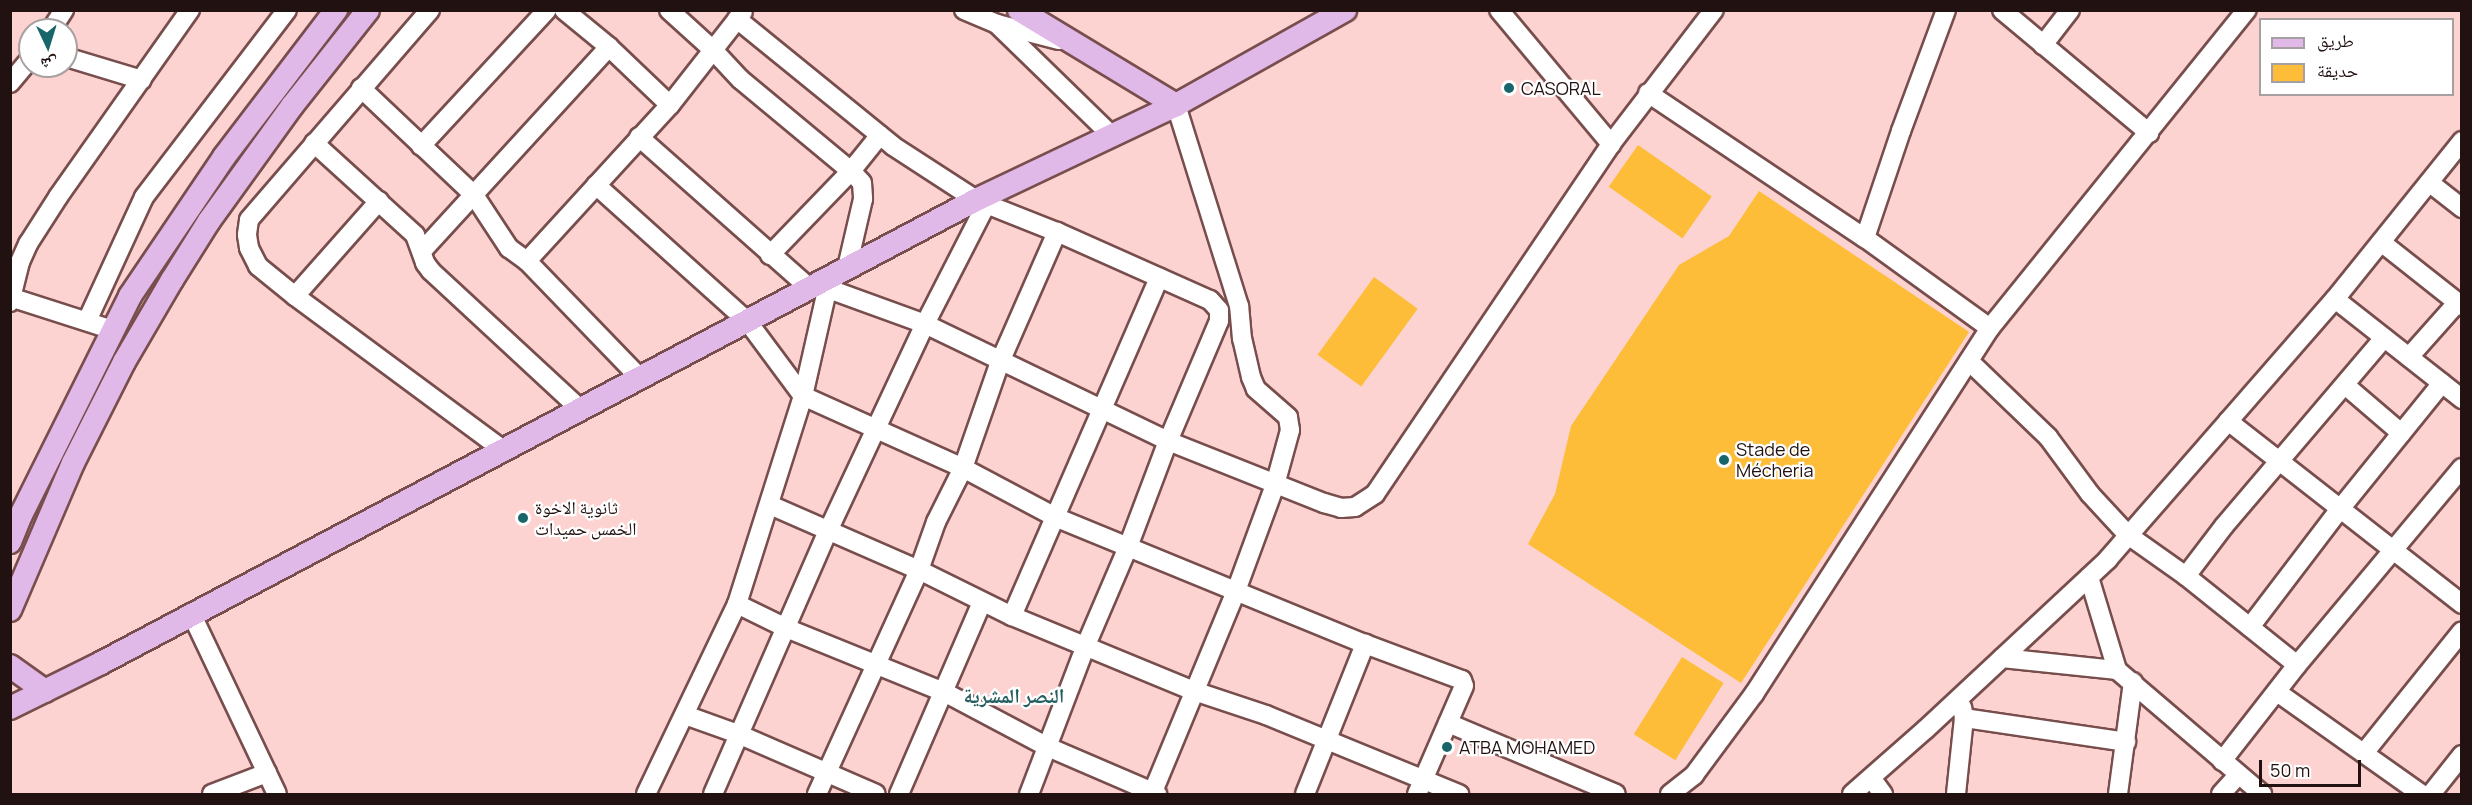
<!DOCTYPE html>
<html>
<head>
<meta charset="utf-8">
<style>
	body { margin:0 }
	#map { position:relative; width:2472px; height:805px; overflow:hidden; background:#fcd3d1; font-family:Manrope,"Noto Naskh Arabic",sans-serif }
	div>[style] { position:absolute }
	.green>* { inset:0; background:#febd38; transform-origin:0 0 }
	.roads { filter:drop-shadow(2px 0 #784e4d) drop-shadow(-2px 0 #784e4d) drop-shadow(0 2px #784e4d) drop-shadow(0 -2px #784e4d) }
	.minor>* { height:18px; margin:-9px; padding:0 9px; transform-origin:9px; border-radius:9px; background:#fff }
	.major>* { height:22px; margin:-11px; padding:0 11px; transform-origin:11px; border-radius:11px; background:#e1b9e9 }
	.dots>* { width:16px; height:16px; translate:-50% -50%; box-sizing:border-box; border:3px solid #fff; border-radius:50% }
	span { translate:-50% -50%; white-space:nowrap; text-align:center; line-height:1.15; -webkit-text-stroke:4.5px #fff; paint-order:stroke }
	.poi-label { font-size:18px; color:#211 }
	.left { translate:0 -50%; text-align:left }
	.neighbourhood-label { font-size:20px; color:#245e61; font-weight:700 }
	.frame { position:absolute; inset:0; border:12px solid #211; pointer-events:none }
	.legend { position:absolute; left:2259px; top:18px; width:195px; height:78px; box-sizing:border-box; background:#fff; border:2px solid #a7a0a0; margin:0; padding:8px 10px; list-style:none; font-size:18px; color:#211 }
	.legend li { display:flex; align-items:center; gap:12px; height:30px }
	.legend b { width:30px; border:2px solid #a7a0a0 }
	.north { position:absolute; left:18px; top:18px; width:60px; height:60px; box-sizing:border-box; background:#fff; border:2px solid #a7a0a0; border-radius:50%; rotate:176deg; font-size:16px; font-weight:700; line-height:24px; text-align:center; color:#211 }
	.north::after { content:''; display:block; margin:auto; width:21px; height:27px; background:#18666a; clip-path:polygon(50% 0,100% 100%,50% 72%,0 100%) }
	.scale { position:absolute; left:2259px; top:760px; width:102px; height:27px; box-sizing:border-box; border:3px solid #211; border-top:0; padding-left:8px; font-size:18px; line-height:21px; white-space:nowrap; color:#211; -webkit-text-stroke:4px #fff; paint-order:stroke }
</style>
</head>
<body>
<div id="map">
	<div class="green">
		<i style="left:1638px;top:145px;width:90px;height:51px;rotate:35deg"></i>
		<i style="clip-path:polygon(1759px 191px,1969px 332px,1741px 683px,1528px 544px,1555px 494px,1571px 426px,1679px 265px,1729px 236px)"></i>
		<i style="left:1374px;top:277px;width:54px;height:96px;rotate:36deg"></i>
		<i style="left:1682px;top:657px;width:49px;height:91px;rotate:32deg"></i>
	</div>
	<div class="roads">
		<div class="minor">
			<i style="left:430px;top:10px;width:277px;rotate:130.8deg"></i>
			<i style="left:249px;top:220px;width:15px;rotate:98deg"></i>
			<i style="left:247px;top:235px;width:13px;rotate:81deg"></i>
			<i style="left:249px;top:248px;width:20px;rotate:63deg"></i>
			<i style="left:258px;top:266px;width:48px;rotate:39deg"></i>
			<i style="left:295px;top:296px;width:259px;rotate:36.5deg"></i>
			<i style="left:564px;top:10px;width:58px;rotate:39.4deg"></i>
			<i style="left:609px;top:47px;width:84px;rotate:43.6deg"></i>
			<i style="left:669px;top:10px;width:59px;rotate:42.3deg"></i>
			<i style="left:713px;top:50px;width:40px;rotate:47deg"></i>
			<i style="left:740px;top:79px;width:144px;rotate:39.7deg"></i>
			<i style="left:851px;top:171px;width:46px;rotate:-51.1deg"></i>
			<i style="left:964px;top:10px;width:36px;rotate:23deg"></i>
			<i style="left:997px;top:24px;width:64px;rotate:14.5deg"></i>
			<i style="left:1499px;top:10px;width:175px;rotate:50.1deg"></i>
			<i style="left:2002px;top:10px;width:192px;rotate:39.9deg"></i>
			<i style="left:737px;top:19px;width:201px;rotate:39.1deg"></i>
			<i style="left:893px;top:146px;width:99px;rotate:33deg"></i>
			<i style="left:976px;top:200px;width:87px;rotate:21.6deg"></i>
			<i style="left:1057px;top:232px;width:167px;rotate:24deg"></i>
			<i style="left:1210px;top:300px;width:13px;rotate:48deg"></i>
			<i style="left:1219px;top:310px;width:11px;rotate:90deg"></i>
			<i style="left:1219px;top:321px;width:130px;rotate:113deg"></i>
			<i style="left:1168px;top:441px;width:113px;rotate:110.7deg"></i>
			<i style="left:1128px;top:547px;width:107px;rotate:113.2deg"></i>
			<i style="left:1086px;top:645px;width:160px;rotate:110.9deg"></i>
			<i style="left:997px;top:24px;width:159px;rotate:44.2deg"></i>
			<i style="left:51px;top:30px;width:24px;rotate:-57deg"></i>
			<i style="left:2043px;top:45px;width:44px;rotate:-52.4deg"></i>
			<i style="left:66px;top:57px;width:79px;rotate:16.8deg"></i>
			<i style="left:10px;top:83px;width:31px;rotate:-50deg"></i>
			<i style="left:361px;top:88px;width:156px;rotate:43.4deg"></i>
			<i style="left:474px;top:195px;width:64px;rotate:56.6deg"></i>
			<i style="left:509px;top:248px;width:22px;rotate:36deg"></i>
			<i style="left:527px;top:261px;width:161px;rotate:46deg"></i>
			<i style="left:1648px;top:93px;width:261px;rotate:33.8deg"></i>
			<i style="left:1865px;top:238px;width:154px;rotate:35.8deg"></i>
			<i style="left:639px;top:137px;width:230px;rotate:41.5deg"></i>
			<i style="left:314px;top:143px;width:137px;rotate:42.3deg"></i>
			<i style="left:415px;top:235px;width:30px;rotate:70deg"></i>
			<i style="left:425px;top:263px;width:10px;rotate:53deg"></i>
			<i style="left:431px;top:271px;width:203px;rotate:42.8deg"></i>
			<i style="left:421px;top:146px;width:185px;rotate:-47.2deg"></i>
			<i style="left:2430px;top:183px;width:41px;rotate:38deg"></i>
			<i style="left:596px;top:185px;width:205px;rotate:42deg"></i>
			<i style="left:748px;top:322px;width:92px;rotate:53.4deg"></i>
			<i style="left:803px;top:396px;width:175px;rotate:24.2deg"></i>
			<i style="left:963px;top:468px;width:104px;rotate:28deg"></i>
			<i style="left:1055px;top:517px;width:335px;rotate:22.3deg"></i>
			<i style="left:1365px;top:644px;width:103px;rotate:20.4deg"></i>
			<i style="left:1462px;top:680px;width:6px;rotate:72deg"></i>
			<i style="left:1464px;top:686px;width:118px;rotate:113.5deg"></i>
			<i style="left:1865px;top:238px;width:113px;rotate:-71.4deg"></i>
			<i style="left:1901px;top:131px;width:129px;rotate:-69.6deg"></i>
			<i style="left:2381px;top:242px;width:103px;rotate:38.3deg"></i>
			<i style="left:422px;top:251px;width:277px;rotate:-47.5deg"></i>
			<i style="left:770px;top:255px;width:117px;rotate:-46deg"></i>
			<i style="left:851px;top:171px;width:16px;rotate:47deg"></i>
			<i style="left:862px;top:183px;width:16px;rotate:86deg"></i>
			<i style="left:863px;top:199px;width:71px;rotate:103.1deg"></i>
			<i style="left:527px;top:261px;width:212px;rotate:-47.5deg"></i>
			<i style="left:670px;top:105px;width:118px;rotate:-51.9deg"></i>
			<i style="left:829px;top:289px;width:102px;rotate:20deg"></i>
			<i style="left:925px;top:324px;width:270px;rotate:25.7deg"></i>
			<i style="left:1168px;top:441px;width:168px;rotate:21.7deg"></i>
			<i style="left:1324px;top:503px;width:18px;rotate:16deg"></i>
			<i style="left:1341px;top:508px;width:14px;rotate:-4deg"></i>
			<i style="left:1355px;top:507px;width:24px;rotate:-33deg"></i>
			<i style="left:1375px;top:494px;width:422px;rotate:-56deg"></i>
			<i style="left:1611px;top:144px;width:169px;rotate:-52.5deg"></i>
			<i style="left:295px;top:296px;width:127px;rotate:-48.5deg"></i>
			<i style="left:10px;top:297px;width:108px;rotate:17.8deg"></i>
			<i style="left:2335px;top:299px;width:162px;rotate:38.2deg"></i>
			<i style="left:10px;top:302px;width:41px;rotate:-76deg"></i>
			<i style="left:20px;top:262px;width:20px;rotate:-66deg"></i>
			<i style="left:28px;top:244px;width:56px;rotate:-57.4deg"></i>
			<i style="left:58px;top:197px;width:229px;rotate:-54.8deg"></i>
			<i style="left:87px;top:321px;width:136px;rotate:-65.3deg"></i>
			<i style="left:144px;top:197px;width:235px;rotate:-52.6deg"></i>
			<i style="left:2409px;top:357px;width:72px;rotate:-48.4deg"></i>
			<i style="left:1969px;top:361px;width:110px;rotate:43.9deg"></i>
			<i style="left:2048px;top:437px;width:71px;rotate:53.6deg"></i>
			<i style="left:2090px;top:494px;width:56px;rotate:47.2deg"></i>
			<i style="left:2128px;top:535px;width:71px;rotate:35.3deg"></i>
			<i style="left:2186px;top:576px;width:142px;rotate:38.7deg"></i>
			<i style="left:2345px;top:385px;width:74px;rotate:40.6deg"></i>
			<i style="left:2228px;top:421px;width:297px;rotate:38deg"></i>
			<i style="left:770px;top:505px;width:163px;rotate:23.6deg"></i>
			<i style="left:919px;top:570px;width:104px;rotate:26.3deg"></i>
			<i style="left:1012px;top:616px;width:197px;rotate:22.4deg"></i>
			<i style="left:1194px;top:691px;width:76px;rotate:18.4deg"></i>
			<i style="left:1266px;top:715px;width:209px;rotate:22.3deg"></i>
			<i style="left:2186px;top:576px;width:63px;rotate:-52.8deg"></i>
			<i style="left:2224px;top:526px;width:247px;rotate:-49.6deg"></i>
			<i style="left:2089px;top:577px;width:97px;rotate:73.2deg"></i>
			<i style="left:737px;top:604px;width:55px;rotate:26.1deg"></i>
			<i style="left:786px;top:628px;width:170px;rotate:22.1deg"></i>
			<i style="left:944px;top:692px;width:118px;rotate:27.9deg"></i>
			<i style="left:1048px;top:747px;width:119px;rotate:23.3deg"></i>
			<i style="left:191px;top:613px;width:200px;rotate:64.6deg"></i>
			<i style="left:1012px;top:616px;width:369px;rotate:-66.5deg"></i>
			<i style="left:2250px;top:627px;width:148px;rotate:-52.7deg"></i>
			<i style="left:2340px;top:509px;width:162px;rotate:-51deg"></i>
			<i style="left:2002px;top:658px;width:116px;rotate:6deg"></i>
			<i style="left:2117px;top:670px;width:191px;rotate:40.5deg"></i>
			<i style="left:2277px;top:692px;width:176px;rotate:35.3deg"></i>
			<i style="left:685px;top:715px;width:56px;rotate:19.7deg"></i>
			<i style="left:738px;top:734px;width:150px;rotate:23.5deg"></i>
			<i style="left:1964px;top:718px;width:164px;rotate:8.4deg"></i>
			<i style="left:1448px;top:723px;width:182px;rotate:22.9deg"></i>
			<i style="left:2364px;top:753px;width:156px;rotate:-51.2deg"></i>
			<i style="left:2222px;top:761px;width:122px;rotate:-52deg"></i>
			<i style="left:2297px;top:665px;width:257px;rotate:-50.1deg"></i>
			<i style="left:1872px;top:779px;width:19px;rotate:54deg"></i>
			<i style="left:212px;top:794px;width:59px;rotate:-20.9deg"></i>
			<i style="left:646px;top:794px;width:211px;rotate:-64.4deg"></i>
			<i style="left:737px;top:604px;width:218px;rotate:-72.4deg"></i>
			<i style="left:803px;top:396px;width:122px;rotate:-77.2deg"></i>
			<i style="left:713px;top:794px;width:287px;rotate:-66.4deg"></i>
			<i style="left:828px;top:531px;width:229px;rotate:-64.9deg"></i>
			<i style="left:925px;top:324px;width:134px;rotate:-62.9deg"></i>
			<i style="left:817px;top:794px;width:246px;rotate:-65.5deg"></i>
			<i style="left:919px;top:570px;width:51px;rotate:-70.5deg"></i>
			<i style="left:936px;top:522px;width:60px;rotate:-63.4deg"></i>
			<i style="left:963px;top:468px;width:112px;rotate:-70.8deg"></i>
			<i style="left:1000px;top:362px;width:142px;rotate:-66.3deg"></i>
			<i style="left:899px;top:794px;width:209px;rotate:-66.6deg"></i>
			<i style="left:1152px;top:794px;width:220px;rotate:-67.5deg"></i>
			<i style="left:1236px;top:591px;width:113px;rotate:-69.8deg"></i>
			<i style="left:1275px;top:485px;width:57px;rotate:-74.7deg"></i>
			<i style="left:1290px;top:430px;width:13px;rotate:-99deg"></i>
			<i style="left:1288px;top:417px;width:43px;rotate:-138.8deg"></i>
			<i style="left:1256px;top:389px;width:13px;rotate:-113deg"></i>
			<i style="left:1251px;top:377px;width:39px;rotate:-103deg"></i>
			<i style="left:1242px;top:339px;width:33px;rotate:-95deg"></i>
			<i style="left:1239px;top:306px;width:211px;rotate:-107.4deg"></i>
			<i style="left:1305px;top:794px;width:162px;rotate:-68.2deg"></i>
			<i style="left:1670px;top:794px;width:31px;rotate:-38deg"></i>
			<i style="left:1694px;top:775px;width:101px;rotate:-53.5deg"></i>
			<i style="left:1754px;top:694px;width:435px;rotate:-57.2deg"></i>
			<i style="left:1990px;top:328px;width:409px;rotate:-51.1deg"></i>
			<i style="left:1852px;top:794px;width:98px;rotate:-41.3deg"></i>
			<i style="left:1926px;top:729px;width:249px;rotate:-43deg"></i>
			<i style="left:2108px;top:559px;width:345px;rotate:-48.9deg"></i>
			<i style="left:2335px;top:299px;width:203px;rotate:-51.2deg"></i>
			<i style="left:1956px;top:794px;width:76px;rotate:-84deg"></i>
			<i style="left:1964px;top:718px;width:11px;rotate:-100deg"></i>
			<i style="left:2118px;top:794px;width:113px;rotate:-82.4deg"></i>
			<i style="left:2221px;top:794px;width:25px;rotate:-48deg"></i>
			<i style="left:2431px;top:794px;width:50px;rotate:-51.5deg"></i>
		</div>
		<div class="major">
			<i style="left:1019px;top:10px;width:184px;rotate:31.2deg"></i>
			<i style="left:10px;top:542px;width:29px;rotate:-68deg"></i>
			<i style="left:21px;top:515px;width:245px;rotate:-63.5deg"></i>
			<i style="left:130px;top:296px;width:168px;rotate:-55.9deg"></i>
			<i style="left:224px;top:157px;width:185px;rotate:-52.7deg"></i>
			<i style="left:10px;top:610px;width:160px;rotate:-66.8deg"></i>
			<i style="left:73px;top:463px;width:113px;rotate:-63.2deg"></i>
			<i style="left:124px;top:362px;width:95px;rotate:-59.7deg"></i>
			<i style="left:172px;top:280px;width:70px;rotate:-57.9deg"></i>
			<i style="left:209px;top:221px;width:142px;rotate:-54.2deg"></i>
			<i style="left:292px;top:106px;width:122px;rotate:-51.6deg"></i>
			<i style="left:10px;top:666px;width:43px;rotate:35.5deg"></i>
			<i style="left:10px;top:708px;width:102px;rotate:-26.3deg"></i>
			<i style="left:101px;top:663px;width:990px;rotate:-27.89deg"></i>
			<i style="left:976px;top:200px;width:221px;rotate:-25.4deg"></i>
			<i style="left:1176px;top:105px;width:194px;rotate:-29.3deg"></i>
		</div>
	</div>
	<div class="dots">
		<i style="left:1509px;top:88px;background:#18666a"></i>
		<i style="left:1724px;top:460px;background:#18666a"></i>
		<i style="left:523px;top:518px;background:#18666a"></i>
		<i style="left:1447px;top:747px;background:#18666a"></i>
	</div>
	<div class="poi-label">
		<span class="left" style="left:1521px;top:88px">CASORAL</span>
		<span class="left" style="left:1736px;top:460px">Stade de<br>Mécheria</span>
		<span class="left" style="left:535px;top:518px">ثانوية الاخوة<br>الخمس حميدات</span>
		<span class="left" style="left:1459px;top:747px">ATBA MOHAMED</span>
	</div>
	<div class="neighbourhood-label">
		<span style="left:1014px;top:695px">النصر المشرية</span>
	</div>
	<div class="frame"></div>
	<ul class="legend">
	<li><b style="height:8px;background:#e1b9e9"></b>طريق</li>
	<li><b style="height:16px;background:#febd38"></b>حديقة</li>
	</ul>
	<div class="north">ش</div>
	<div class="scale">50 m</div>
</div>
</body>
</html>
